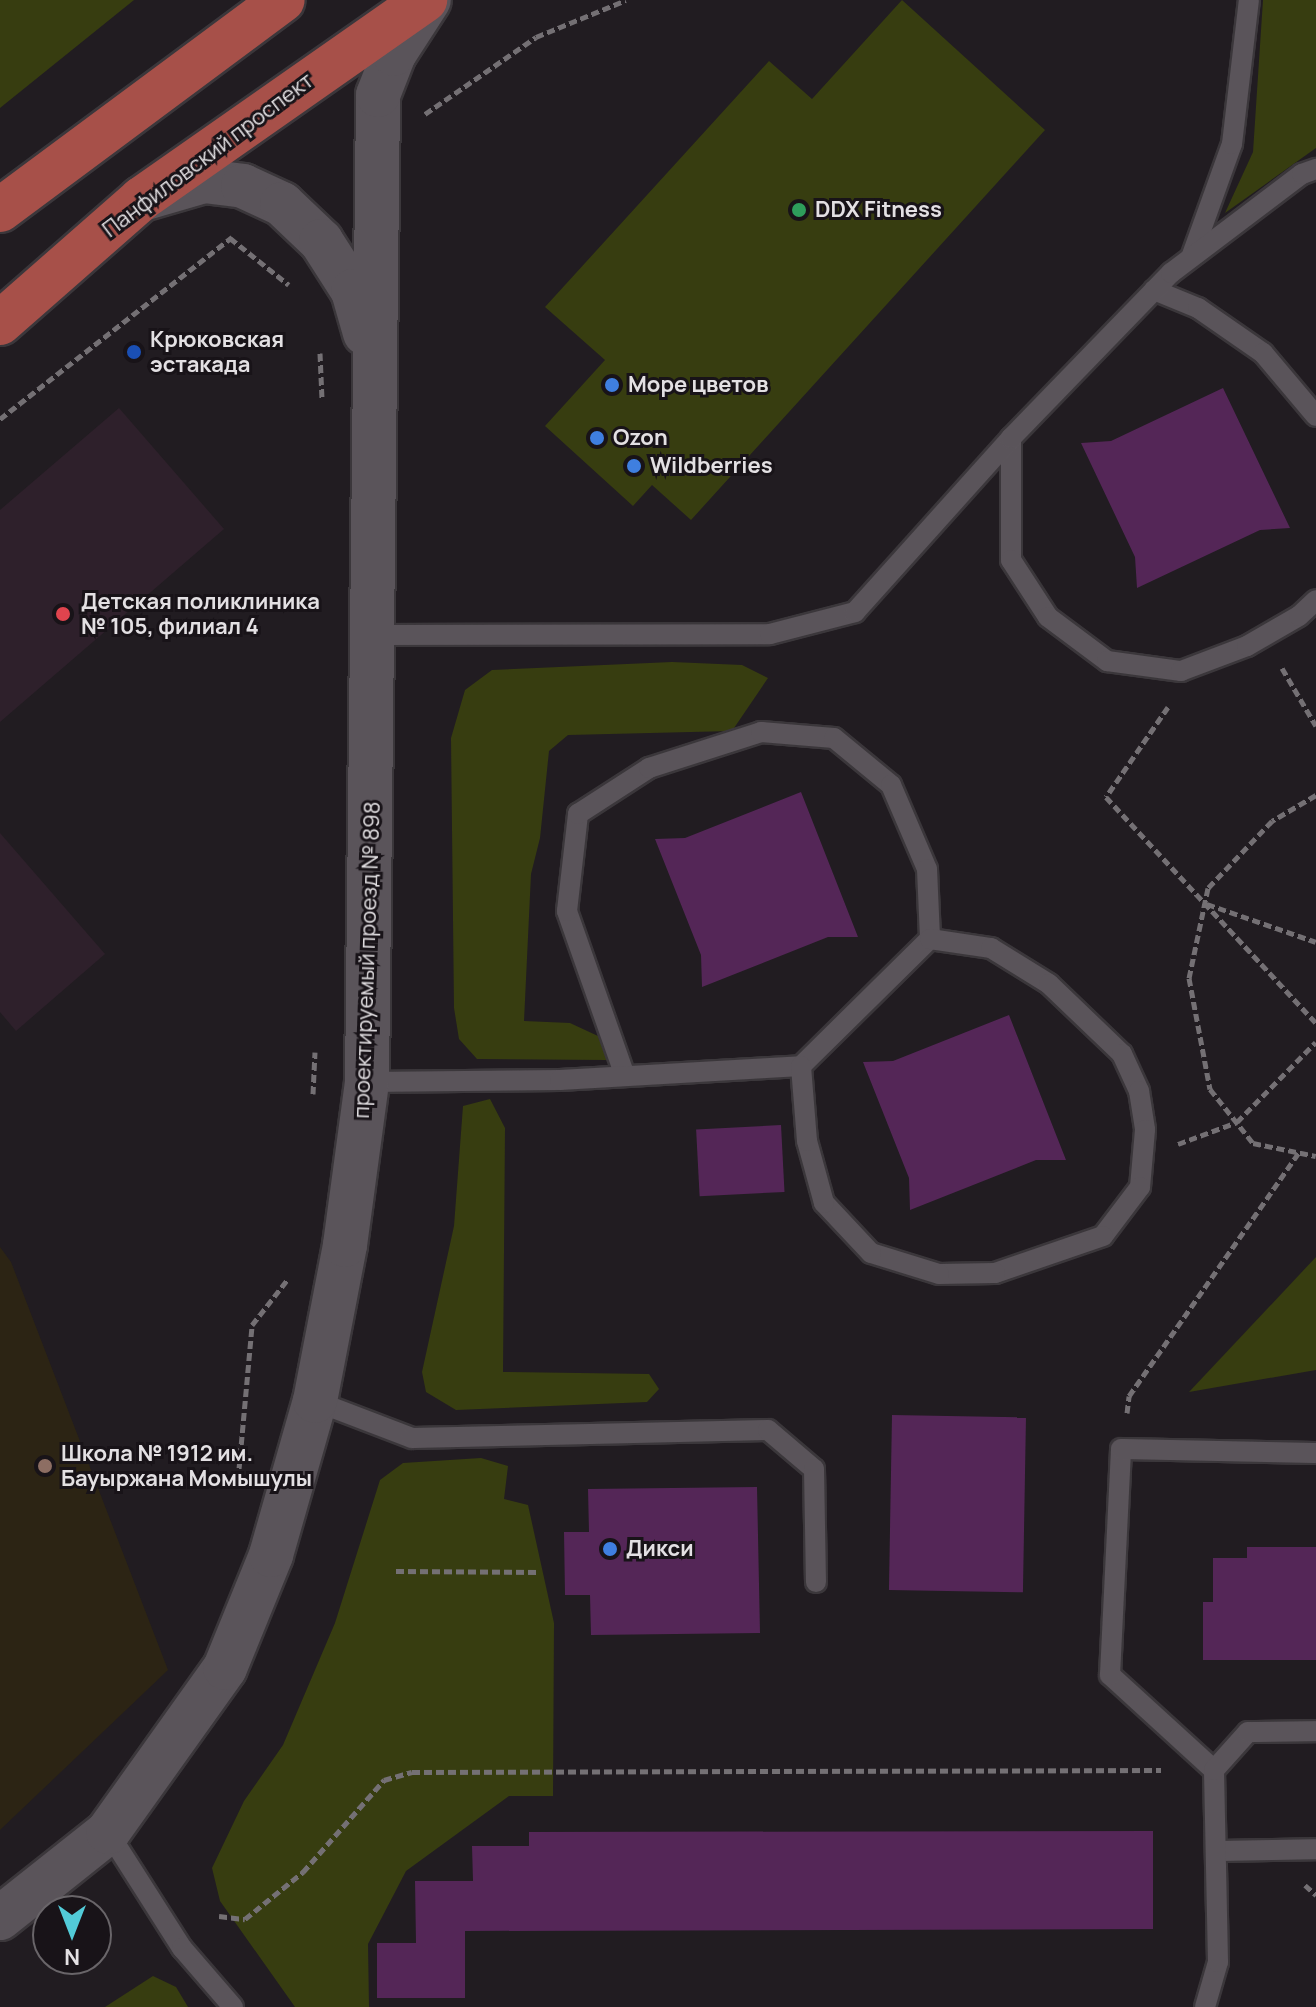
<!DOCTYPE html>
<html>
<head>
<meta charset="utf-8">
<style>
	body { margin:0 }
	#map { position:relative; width:1316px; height:2007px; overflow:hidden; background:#211c21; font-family:Manrope,sans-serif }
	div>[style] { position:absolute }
	.education>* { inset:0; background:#2c2414 }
	.medical>* { inset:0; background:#2e202b }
	.green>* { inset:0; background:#373d10 }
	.building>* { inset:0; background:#542657; transform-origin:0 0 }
	.path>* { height:5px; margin-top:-2.5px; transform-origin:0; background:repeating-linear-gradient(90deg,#747074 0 8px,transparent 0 12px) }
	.roads { filter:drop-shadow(2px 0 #3b373b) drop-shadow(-2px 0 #3b373b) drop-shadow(0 2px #3b373b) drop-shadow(0 -2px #3b373b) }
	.lane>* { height:20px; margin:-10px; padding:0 10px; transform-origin:10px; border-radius:10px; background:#5a545a }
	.secondary>* { height:44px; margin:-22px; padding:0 22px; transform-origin:22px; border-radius:22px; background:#5a545a }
	.primary>* { height:44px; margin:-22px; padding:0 22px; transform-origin:22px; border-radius:22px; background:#a75049 }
	.dots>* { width:22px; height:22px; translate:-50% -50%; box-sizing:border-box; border:4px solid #181318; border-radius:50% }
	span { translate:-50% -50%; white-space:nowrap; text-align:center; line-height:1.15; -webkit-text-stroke:6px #181318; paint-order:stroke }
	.street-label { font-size:22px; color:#e3e0e3 }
	.poi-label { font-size:22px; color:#e3e0e3; font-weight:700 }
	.left { translate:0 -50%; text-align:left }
	.north { position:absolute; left:32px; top:1895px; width:80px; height:80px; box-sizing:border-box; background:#181318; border:2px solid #696569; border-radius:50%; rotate:180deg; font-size:22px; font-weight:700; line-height:32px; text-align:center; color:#e3e0e3 }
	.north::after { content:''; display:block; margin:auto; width:28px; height:36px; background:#52cbd8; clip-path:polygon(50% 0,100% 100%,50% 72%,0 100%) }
</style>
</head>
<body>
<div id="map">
	<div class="education">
		<i style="clip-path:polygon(0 1247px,11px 1262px,168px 1670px,0 1830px)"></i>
	</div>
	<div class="medical">
		<i style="clip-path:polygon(119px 408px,224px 529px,0 722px,0 510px)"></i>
		<i style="clip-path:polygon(0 833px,105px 954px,16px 1031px,0 1012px)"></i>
	</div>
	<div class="green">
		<i style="clip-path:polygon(0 0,134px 0,0 108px)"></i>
		<i style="clip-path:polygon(902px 0,1045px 130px,691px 520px,652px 485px,633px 506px,545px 426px,605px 360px,545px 307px,769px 61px,812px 99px)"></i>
		<i style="clip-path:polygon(1263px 0,1316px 0,1316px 148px,1225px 213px,1253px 152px)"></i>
		<i style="clip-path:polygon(672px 662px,742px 665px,768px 678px,732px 731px,568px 735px,549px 751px,540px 838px,531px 874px,524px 1021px,570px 1023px,598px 1036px,607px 1060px,477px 1059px,459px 1039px,454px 1008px,451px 738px,465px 690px,492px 670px)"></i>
		<i style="clip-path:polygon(490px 1099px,505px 1128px,503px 1372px,649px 1374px,659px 1389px,647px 1402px,456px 1410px,426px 1392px,422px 1372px,454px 1226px,463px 1106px)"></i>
		<i style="clip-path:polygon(1316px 1257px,1316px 1370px,1189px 1392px)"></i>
		<i style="clip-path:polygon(481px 1458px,508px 1466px,504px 1499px,528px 1505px,554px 1623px,553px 1796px,509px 1796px,406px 1871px,368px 1944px,369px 2007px,295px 2007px,220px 1901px,212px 1868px,244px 1801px,283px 1745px,335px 1623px,380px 1480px,403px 1463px)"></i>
		<i style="clip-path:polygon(153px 1976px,176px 1987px,188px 2007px,105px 2007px)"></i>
	</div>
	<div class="building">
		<i style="clip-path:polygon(1223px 388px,1290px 528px,1260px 530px,1137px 588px,1135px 557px,1081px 443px,1111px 441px)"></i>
		<i style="clip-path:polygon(801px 792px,858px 937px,828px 937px,702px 987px,701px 955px,655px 839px,685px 838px)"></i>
		<i style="clip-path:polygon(1009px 1015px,1066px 1160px,1036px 1160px,910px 1210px,909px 1178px,863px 1062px,893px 1061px)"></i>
		<i style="left:781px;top:1125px;width:67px;height:85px;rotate:87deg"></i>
		<i style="left:892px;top:1415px;width:134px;height:175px;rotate:1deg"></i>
		<i style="clip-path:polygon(757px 1487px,760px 1633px,591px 1635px,590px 1595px,565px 1595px,564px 1532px,589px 1532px,588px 1489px)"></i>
		<i style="clip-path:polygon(1247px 1547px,1316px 1547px,1316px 1660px,1203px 1660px,1203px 1602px,1213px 1602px,1213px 1558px,1247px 1558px)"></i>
		<i style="clip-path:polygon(1153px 1831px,1153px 1929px,465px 1931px,465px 1998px,377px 1998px,377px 1943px,416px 1943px,415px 1881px,473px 1881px,472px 1846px,529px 1846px,529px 1832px)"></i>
	</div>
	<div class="path">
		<i style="left:425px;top:114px;width:135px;rotate:-34.7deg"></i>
		<i style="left:536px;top:37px;width:97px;rotate:-22.3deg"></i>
		<i style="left:230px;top:238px;width:75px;rotate:38.5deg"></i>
		<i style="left:320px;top:353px;width:46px;rotate:87.5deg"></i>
		<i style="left:0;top:419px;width:295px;rotate:-38.1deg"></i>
		<i style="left:1282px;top:668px;width:67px;rotate:59.6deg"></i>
		<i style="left:1168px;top:707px;width:109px;rotate:124.6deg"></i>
		<i style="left:1106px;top:797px;width:309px;rotate:47.1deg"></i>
		<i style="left:1316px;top:795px;width:51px;rotate:149.4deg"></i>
		<i style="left:1272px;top:821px;width:93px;rotate:133.7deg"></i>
		<i style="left:1208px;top:888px;width:92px;rotate:101.9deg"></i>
		<i style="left:1189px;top:978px;width:113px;rotate:79.3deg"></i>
		<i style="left:1210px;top:1089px;width:69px;rotate:51.5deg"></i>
		<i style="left:1253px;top:1143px;width:64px;rotate:11.7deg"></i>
		<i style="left:1207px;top:904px;width:115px;rotate:19.2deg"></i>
		<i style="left:313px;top:1094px;width:42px;rotate:-87.3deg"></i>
		<i style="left:1178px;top:1144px;width:63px;rotate:-20.4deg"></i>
		<i style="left:1237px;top:1122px;width:112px;rotate:-45.4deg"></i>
		<i style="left:1127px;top:1413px;width:17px;rotate:-83deg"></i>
		<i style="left:1129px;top:1396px;width:297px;rotate:-55.1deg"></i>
		<i style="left:238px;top:1480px;width:156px;rotate:-84.8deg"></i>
		<i style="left:252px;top:1325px;width:58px;rotate:-52deg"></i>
		<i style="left:396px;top:1571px;width:143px;rotate:0.4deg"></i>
		<i style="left:1305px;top:1885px;width:15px;rotate:42deg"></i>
		<i style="left:219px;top:1916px;width:26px;rotate:7deg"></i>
		<i style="left:245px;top:1919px;width:75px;rotate:-39deg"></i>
		<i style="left:303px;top:1872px;width:123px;rotate:-48.6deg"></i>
		<i style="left:384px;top:1780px;width:29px;rotate:-16deg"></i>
		<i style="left:412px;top:1772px;width:749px;rotate:-0.15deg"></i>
	</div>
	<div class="roads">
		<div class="lane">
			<i style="left:1192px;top:255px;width:118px;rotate:-70.2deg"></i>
			<i style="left:1232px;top:144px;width:145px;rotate:-83.3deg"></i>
			<i style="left:1154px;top:290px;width:48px;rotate:22.2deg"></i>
			<i style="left:1198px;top:308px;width:79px;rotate:34.7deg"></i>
			<i style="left:1263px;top:353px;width:82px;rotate:49.9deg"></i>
			<i style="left:1011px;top:438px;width:122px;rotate:90deg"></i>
			<i style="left:1011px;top:560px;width:68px;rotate:57deg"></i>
			<i style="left:1048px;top:617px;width:74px;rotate:36.7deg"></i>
			<i style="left:1107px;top:661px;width:75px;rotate:7.7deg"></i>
			<i style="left:1181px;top:671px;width:71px;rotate:-20.7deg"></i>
			<i style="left:1247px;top:646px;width:60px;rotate:-30deg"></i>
			<i style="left:1299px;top:616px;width:23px;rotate:-43deg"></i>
			<i style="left:376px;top:635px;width:394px;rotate:-0.1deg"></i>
			<i style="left:770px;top:634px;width:88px;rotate:-14.5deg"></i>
			<i style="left:855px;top:612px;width:234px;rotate:-48.1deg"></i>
			<i style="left:1011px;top:438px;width:230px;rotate:-45.9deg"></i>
			<i style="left:1171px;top:273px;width:164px;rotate:-37.1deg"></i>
			<i style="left:1302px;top:174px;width:15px;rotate:-20deg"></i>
			<i style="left:625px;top:1076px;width:175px;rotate:-109.4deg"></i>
			<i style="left:567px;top:911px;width:98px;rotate:-83.5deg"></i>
			<i style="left:578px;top:814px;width:85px;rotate:-32.9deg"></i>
			<i style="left:649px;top:768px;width:118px;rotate:-17.8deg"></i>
			<i style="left:761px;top:732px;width:73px;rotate:4.7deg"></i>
			<i style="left:834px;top:738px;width:74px;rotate:39.5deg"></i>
			<i style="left:891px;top:785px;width:91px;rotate:66.8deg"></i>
			<i style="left:927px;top:869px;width:70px;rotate:87.5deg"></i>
			<i style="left:367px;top:1082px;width:193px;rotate:-0.6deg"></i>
			<i style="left:560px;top:1080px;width:241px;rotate:-3.3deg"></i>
			<i style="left:801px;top:1066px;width:181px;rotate:-44.6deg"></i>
			<i style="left:930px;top:939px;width:62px;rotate:8.4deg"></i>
			<i style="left:991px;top:948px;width:68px;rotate:31.8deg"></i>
			<i style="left:1049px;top:984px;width:101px;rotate:43.8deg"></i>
			<i style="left:1122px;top:1054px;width:41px;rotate:65.3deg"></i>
			<i style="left:1139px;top:1091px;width:39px;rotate:81deg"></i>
			<i style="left:1145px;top:1130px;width:57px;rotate:95deg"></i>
			<i style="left:1140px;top:1187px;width:61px;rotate:127.1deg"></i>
			<i style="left:1103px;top:1236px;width:114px;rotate:161.1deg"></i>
			<i style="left:995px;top:1273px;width:56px;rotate:179deg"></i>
			<i style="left:939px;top:1274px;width:71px;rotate:-162.8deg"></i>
			<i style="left:871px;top:1253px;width:69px;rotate:-133.2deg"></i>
			<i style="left:824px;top:1203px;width:64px;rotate:-105.3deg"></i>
			<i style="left:807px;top:1141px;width:75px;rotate:-94.6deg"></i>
			<i style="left:315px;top:1401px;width:104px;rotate:20.9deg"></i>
			<i style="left:412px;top:1438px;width:356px;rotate:-1.3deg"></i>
			<i style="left:768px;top:1430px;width:60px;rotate:40.3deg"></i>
			<i style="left:814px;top:1469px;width:113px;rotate:89deg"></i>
			<i style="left:1214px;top:1770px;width:141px;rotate:-137.6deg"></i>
			<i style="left:1110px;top:1675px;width:226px;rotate:-87.2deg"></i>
			<i style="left:1121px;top:1449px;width:195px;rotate:1.2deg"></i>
			<i style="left:108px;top:1832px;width:138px;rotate:57.5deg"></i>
			<i style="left:182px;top:1948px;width:78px;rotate:49.2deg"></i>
			<i style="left:1216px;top:1851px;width:100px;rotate:-1.1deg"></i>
			<i style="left:1205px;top:2007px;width:47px;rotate:-73.9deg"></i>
			<i style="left:1218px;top:1962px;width:192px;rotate:-91.2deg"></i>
			<i style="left:1214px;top:1770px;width:51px;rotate:-48.2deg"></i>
			<i style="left:1248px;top:1732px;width:68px;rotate:-0.8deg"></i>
		</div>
		<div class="secondary">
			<i style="left:146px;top:198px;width:60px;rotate:-16.3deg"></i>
			<i style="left:204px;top:181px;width:39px;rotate:7deg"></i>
			<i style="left:243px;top:186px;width:43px;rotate:24.8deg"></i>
			<i style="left:282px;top:204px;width:54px;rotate:43.5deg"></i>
			<i style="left:321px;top:241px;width:59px;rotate:57.4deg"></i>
			<i style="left:353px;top:291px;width:44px;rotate:74.1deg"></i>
			<i style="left:0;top:1918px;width:138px;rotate:-38.5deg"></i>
			<i style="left:108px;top:1832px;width:201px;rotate:-54.5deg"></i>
			<i style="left:225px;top:1668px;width:122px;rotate:-67.8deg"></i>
			<i style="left:271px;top:1555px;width:160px;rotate:-74.1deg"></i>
			<i style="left:315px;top:1401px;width:159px;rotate:-79.1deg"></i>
			<i style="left:345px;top:1245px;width:164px;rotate:-82.3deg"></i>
			<i style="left:367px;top:1082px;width:987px;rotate:-89.36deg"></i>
			<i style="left:378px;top:95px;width:44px;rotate:-68.7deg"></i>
			<i style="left:394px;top:54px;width:64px;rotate:-57.1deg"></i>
		</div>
		<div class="primary">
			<i style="left:0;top:210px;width:352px;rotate:-36.6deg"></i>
			<i style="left:0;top:323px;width:188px;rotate:-41.3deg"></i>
			<i style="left:141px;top:199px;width:347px;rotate:-35deg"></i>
		</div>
	</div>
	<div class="dots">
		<i style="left:799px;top:210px;background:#2e9e5b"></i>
		<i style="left:134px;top:352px;background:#1a4fb4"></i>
		<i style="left:612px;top:385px;background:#3f7fe0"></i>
		<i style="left:597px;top:438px;background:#3f7fe0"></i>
		<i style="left:634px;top:466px;background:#3f7fe0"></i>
		<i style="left:63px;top:614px;background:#e0444e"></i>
		<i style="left:45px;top:1466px;background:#8d6e63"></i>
		<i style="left:610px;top:1549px;background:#3f7fe0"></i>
	</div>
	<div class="street-label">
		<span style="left:208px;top:155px;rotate:-37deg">Панфиловский проспект</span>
		<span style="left:367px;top:960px;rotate:-88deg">проектируемый проезд № 898</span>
	</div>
	<div class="poi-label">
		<span class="left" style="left:815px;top:210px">DDX Fitness</span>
		<span class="left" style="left:150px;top:352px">Крюковская<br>эстакада</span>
		<span class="left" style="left:628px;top:385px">Море цветов</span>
		<span class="left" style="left:613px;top:438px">Ozon</span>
		<span class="left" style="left:650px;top:466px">Wildberries</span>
		<span class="left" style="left:81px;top:614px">Детская поликлиника<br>№ 105, филиал 4</span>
		<span class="left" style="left:61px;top:1466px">Школа № 1912 им.<br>Бауыржана Момышулы</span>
		<span class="left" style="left:626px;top:1549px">Дикси</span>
	</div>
	<div class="north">N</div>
</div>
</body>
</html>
